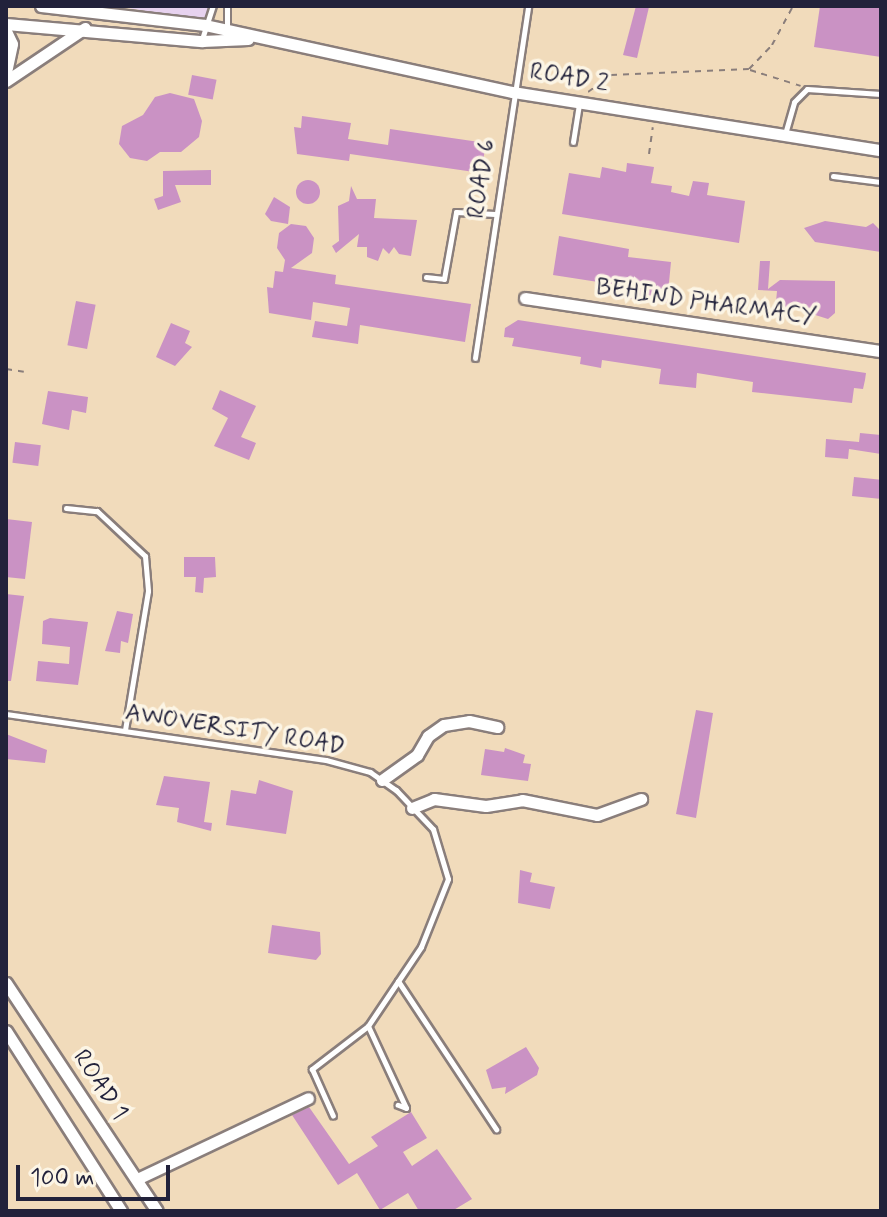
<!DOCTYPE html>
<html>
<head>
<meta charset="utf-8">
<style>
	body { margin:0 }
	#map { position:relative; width:887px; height:1217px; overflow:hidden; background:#f1dbbb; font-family:Mynerve,sans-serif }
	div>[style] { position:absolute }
	.built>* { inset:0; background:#e7d2ef }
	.building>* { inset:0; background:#ca92c4; transform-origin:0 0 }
	.round { border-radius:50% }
	.path>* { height:2px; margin-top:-1px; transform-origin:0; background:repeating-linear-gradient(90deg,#8a7e7b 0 6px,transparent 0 12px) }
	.roads { filter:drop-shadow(2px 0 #8a7e7b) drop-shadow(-2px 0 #8a7e7b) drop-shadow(0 2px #8a7e7b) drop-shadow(0 -2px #8a7e7b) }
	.lane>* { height:5px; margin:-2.5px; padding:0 2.5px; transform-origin:2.5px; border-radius:2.5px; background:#fff }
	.street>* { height:11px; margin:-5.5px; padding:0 5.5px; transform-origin:5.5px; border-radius:5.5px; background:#fff }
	span { translate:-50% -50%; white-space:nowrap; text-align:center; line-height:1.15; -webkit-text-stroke:7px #fcf5e5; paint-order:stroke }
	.street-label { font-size:24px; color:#22223b }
	.frame { position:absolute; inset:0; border:8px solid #22223b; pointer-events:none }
	.scale { position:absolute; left:16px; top:1165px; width:154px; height:36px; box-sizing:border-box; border:4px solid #22223b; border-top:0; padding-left:10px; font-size:24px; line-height:28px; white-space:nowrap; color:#22223b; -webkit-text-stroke:6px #fcf5e5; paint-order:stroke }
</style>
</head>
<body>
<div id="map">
	<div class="built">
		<i style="clip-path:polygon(117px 6px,210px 6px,206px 22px)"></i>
	</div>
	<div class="building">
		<i style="clip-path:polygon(636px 6px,649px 7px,637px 58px,623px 55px)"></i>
		<i style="clip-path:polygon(820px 6px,881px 6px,881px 57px,814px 47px)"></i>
		<i style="left:192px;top:75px;width:25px;height:20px;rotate:11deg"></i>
		<i style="clip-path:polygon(170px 93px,194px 99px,202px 121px,199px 137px,181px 152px,160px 152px,147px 161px,130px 158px,119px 144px,122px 126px,143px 115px,155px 97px)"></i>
		<i style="clip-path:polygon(302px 116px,351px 123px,348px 139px,388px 145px,390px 129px,486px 143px,481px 173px,350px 154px,349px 161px,297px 154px,294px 127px,301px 128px)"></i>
		<i style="clip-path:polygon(627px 163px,654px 167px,651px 183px,672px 186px,671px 192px,689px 196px,693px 181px,709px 183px,707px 195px,745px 201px,739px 243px,562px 214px,569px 173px,600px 178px,602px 167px,626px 172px)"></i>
		<i style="clip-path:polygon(211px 170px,211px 185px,175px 185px,181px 202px,158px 210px,154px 199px,163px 196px,163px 171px)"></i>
		<i class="round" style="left:296px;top:180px;width:24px;height:24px"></i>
		<i style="clip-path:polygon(351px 186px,357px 199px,376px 199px,374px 218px,417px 220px,411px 256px,399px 254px,394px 247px,389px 254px,383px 248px,378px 261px,367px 257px,367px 247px,357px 247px,359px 234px,336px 253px,332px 246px,339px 241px,338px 206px,349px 201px)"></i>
		<i style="clip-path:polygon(274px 197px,290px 207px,288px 224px,271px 221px,265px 214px)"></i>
		<i style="clip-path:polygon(825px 221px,866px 227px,873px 223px,881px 231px,881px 252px,815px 242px,804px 228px)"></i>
		<i style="clip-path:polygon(291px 224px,306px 226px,314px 238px,312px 253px,291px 268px,336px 275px,335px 284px,471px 304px,465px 342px,360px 325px,358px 344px,312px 337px,315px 321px,347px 326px,350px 308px,313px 302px,311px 320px,269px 313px,267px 287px,273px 288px,275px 271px,283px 272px,285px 260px,277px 248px,279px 233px)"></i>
		<i style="clip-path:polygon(559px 236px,629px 249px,628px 257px,671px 262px,667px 303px,622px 298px,624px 286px,553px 275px)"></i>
		<i style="clip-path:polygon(760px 261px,770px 261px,768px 289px,780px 280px,835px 281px,835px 313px,828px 319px,793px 308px,775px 312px,777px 291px,758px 290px)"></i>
		<i style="left:76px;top:301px;width:20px;height:45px;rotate:11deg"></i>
		<i style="clip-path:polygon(518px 320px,866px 373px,865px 380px,863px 389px,854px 388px,852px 403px,752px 392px,753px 382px,697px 373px,696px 388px,659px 384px,661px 369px,602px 360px,601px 368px,580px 364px,581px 357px,512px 346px,514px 338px,504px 337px,505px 328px)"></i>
		<i style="clip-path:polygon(171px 323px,190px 331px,185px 343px,192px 347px,175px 366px,156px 357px)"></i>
		<i style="clip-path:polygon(220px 390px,256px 406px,241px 437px,256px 443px,249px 460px,214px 446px,228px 418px,212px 409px)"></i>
		<i style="clip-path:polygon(48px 391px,88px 397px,86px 413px,72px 410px,69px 430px,42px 424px)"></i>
		<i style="clip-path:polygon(860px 433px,881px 435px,881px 454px,849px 449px,848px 459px,825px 457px,826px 439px,859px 442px)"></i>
		<i style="left:15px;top:442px;width:26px;height:21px;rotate:7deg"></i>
		<i style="left:854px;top:477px;width:27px;height:19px;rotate:6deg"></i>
		<i style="clip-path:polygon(6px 519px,32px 522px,25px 579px,6px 577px)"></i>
		<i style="clip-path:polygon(184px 557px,215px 557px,216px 577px,204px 578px,203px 593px,195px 592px,196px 577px,184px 577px)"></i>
		<i style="clip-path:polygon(6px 594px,24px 596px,11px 681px,6px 681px)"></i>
		<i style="clip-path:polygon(117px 611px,133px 614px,128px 643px,121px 641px,120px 653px,105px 651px)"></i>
		<i style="clip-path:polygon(50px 618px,88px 622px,78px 685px,36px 681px,38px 661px,69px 664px,70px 647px,42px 644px,43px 621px)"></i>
		<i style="clip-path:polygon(696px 710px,713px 713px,696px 818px,676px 814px)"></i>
		<i style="clip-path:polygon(6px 734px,47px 750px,45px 763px,6px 759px)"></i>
		<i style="clip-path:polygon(505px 748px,525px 755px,523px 763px,531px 764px,528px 781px,481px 775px,485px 749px,504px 752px)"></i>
		<i style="clip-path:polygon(164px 776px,210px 782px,204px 822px,212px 823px,211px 831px,177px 822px,179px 808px,156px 805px)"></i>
		<i style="clip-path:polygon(259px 780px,293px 791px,286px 834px,226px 825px,231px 790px,256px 794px)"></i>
		<i style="clip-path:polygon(520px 870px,532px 873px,530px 882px,555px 887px,550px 909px,518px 903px)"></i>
		<i style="clip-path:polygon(272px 925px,320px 932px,321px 954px,316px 960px,268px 953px)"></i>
		<i style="clip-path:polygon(526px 1047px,539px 1068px,537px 1075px,505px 1094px,506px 1087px,492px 1089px,486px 1070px)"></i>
		<i style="clip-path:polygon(309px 1107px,349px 1164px,378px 1146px,371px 1137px,411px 1112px,427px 1138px,403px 1152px,412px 1166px,437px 1149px,472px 1199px,452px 1211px,419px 1211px,408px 1193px,380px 1210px,357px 1173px,338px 1185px,292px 1115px)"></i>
	</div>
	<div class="path">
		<i style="left:750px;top:70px;width:53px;rotate:17.4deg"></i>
		<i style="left:588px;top:92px;width:29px;rotate:-36deg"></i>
		<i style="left:611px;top:75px;width:138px;rotate:-2.5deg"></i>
		<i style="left:749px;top:69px;width:33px;rotate:-46deg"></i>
		<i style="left:772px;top:45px;width:42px;rotate:-61.6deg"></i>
		<i style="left:649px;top:154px;width:27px;rotate:-82deg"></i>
		<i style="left:6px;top:369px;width:18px;rotate:9deg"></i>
	</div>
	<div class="roads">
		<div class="lane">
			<i style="left:227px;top:6px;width:23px;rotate:90deg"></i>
			<i style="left:202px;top:39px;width:35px;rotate:-72deg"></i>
			<i style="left:785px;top:134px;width:33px;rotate:-74deg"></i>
			<i style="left:794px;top:102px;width:18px;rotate:-45deg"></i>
			<i style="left:807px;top:89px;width:74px;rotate:3.9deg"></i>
			<i style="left:573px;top:142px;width:39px;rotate:-81deg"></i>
			<i style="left:833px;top:176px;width:48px;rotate:7.1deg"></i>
			<i style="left:426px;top:277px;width:18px;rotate:6deg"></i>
			<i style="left:444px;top:279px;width:68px;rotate:-79.8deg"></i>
			<i style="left:456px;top:212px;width:39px;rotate:3deg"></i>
			<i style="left:475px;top:358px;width:356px;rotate:-81.4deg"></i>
			<i style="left:66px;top:508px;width:31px;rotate:6deg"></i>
			<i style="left:97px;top:511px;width:66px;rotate:43.2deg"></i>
			<i style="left:145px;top:556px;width:35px;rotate:85deg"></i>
			<i style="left:148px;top:591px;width:141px;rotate:99.4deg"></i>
			<i style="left:6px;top:714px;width:323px;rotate:8.2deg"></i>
			<i style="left:326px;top:760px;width:46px;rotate:15.3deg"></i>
			<i style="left:370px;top:772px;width:32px;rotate:35deg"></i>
			<i style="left:396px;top:790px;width:54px;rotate:46.5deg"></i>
			<i style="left:433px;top:829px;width:52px;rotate:73.3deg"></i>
			<i style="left:448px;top:879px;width:73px;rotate:111.7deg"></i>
			<i style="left:421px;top:947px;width:95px;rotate:123.9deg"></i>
			<i style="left:368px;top:1026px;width:71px;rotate:142.5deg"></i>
			<i style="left:312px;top:1069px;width:51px;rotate:65.9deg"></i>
			<i style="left:398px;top:981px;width:178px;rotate:56.5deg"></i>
			<i style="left:368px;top:1026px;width:90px;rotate:65.1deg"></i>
			<i style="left:406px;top:1108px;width:9px;rotate:-159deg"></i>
		</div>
		<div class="street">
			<i style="left:41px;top:6px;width:165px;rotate:6.6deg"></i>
			<i style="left:205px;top:25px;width:315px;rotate:12.3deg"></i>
			<i style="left:513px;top:92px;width:373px;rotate:9deg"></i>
			<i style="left:6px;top:24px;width:197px;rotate:5deg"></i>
			<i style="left:202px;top:41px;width:46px;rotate:-2.5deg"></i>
			<i style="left:6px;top:31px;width:14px;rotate:65deg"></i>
			<i style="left:12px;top:44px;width:29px;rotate:102deg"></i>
			<i style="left:6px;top:81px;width:95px;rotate:-33.9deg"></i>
			<i style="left:525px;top:298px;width:360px;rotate:8.5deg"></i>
			<i style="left:382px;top:780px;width:43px;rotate:-35.5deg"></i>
			<i style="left:417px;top:755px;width:22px;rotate:-60deg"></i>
			<i style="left:428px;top:736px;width:19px;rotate:-35deg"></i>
			<i style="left:444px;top:725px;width:25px;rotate:-9deg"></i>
			<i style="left:469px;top:721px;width:29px;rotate:12deg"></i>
			<i style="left:412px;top:808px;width:24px;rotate:-22deg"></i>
			<i style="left:434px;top:799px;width:52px;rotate:7.7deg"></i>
			<i style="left:486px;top:806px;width:36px;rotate:-9deg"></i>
			<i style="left:522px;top:800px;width:76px;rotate:11.3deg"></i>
			<i style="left:597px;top:815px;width:47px;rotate:-20deg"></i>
			<i style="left:6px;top:983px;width:273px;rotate:56.5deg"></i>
			<i style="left:6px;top:1031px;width:214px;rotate:57.4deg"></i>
			<i style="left:137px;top:1179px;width:189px;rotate:-25.3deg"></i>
		</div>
	</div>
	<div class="street-label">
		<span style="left:569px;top:78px;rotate:9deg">ROAD 2</span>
		<span style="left:482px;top:179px;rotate:-82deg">ROAD 6</span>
		<span style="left:706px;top:303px;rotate:8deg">BEHIND PHARMACY</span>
		<span style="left:235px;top:730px;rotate:9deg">AWOVERSITY ROAD</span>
		<span style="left:100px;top:1085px;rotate:56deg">ROAD 1</span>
	</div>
	<div class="frame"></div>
	<div class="scale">100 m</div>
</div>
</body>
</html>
